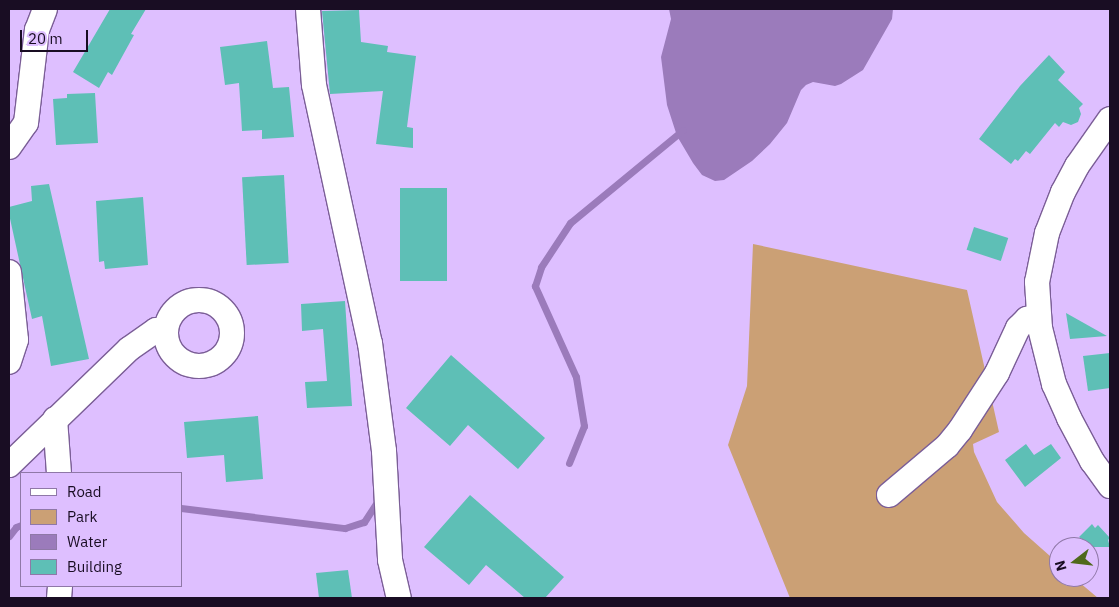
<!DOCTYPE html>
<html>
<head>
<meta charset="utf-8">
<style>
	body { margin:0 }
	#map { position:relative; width:1119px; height:607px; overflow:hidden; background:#debfff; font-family:"IBM Plex Sans",sans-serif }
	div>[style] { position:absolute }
	.green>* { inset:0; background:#cba075 }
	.water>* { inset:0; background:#9b7bbb }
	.stream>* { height:7px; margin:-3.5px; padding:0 3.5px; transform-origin:3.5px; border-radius:3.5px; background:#9b7bbb }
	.building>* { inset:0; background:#5ebfb6; transform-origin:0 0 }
	.roads { filter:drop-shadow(1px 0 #7b5e97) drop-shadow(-1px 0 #7b5e97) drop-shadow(0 1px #7b5e97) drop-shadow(0 -1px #7b5e97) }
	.minor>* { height:24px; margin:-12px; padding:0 12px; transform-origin:12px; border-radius:12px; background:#fff }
	.minor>.ring { margin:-12px; padding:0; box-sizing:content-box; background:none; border:24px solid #fff; border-radius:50% }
	span { translate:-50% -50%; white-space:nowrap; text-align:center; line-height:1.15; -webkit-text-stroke:4px #debfff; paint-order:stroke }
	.frame { position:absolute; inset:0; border:10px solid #190d23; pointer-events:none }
	.legend { position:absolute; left:20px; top:472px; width:162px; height:115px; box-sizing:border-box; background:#debfff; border:1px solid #8f78a7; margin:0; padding:6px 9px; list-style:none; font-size:15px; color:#190d23 }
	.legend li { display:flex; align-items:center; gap:10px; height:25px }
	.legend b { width:25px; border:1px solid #8f78a7 }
	.north { position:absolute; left:1049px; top:537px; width:50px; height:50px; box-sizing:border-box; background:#debfff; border:1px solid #8f78a7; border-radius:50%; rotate:254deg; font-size:14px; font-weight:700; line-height:20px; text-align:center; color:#190d23 }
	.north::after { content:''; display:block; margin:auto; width:18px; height:22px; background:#4f691c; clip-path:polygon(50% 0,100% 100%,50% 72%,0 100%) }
	.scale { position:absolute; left:20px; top:30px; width:68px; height:22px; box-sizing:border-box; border:2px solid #190d23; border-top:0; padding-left:6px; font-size:15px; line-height:18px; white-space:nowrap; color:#190d23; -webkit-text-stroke:4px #debfff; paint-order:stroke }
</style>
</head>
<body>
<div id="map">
	<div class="green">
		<i style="clip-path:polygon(753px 244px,967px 290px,999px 432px,973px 444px,974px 452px,997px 502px,1024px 533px,1059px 564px,1059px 577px,1073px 577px,1098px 598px,790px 598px,728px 445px,747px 386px)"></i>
	</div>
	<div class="water">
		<i style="clip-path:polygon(669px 9px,893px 9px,892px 19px,863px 70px,841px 84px,835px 86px,813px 82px,806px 85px,801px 90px,787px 123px,770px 144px,752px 161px,724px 180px,715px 181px,702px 175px,693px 163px,677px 136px,667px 105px,661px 57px,671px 19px)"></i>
	</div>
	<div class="stream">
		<i style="left:569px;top:463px;width:40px;rotate:-68deg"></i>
		<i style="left:584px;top:426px;width:50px;rotate:-99.3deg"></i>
		<i style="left:576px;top:377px;width:100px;rotate:-114.3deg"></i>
		<i style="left:535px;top:286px;width:20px;rotate:-72deg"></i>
		<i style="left:541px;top:267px;width:53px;rotate:-56.6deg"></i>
		<i style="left:570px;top:223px;width:146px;rotate:-39.5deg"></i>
		<i style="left:181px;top:508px;width:165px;rotate:7deg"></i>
		<i style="left:345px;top:528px;width:20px;rotate:-18deg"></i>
		<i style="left:364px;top:522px;width:24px;rotate:-57deg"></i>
		<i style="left:9px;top:536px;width:11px;rotate:-52deg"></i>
		<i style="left:16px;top:527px;width:5px;rotate:-22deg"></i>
	</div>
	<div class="building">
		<i style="clip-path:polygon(110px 9px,146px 9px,131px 34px,134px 35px,112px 75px,108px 72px,99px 88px,73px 72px)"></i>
		<i style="clip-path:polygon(359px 10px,361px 42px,388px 46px,387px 52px,416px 56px,407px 127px,413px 128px,413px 148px,376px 144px,383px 91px,330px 94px,322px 11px)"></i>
		<i style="clip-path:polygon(267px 41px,273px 88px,289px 87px,294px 137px,262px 139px,262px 130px,242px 131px,239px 83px,225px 85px,220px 47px)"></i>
		<i style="clip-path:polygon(1049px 55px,1065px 72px,1058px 80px,1083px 104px,1079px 108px,1081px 114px,1078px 122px,1071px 125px,1063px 122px,1059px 127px,1055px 123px,1030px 154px,1026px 151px,1018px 161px,1015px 159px,1011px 164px,979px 139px,1020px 86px)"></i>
		<i style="clip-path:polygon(95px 93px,98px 143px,56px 145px,53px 99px,67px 98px,67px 94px)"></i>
		<i style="left:284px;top:175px;width:88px;height:42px;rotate:87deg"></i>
		<i style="clip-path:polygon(49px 184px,89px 359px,51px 366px,42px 316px,32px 319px,9px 214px,9px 207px,32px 201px,31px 186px)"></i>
		<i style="left:400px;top:188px;width:47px;height:93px"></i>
		<i style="clip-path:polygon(143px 197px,148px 265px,105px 269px,104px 261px,99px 262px,96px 201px)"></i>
		<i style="left:974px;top:227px;width:36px;height:24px;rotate:18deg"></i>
		<i style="clip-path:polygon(345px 301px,352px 406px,307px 408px,305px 382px,327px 381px,323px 329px,302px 331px,301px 304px)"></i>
		<i style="clip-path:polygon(1066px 313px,1107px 336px,1070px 339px)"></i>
		<i style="clip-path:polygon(1110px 353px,1110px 388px,1088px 391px,1083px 356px)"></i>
		<i style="clip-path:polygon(451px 355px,545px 438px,518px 469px,468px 425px,450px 446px,406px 408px)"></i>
		<i style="clip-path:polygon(258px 416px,263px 479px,226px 482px,224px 455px,187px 458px,184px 422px)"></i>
		<i style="clip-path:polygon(1026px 444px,1034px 455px,1051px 444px,1061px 458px,1025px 487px,1005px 460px)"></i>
		<i style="clip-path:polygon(470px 495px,564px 577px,545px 598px,525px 598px,486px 565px,469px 585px,424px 547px)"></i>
		<i style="clip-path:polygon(1092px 524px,1095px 528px,1098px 525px,1110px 538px,1108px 540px,1110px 547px,1073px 547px,1082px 539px,1079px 537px)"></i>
		<i style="clip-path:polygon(348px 570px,352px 598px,319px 598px,316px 573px)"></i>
	</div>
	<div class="roads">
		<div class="minor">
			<i style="left:308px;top:9px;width:76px;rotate:85.5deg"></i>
			<i style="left:314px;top:85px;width:264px;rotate:77.8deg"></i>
			<i style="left:370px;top:343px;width:109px;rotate:82.6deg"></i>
			<i style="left:384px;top:451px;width:109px;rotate:86.8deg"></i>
			<i style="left:390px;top:560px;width:39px;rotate:77deg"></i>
			<i style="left:1110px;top:119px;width:57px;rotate:125.1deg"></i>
			<i style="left:1077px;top:166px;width:30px;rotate:118deg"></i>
			<i style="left:1063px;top:192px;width:44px;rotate:111.3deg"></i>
			<i style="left:1047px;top:233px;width:50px;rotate:101.5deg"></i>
			<i style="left:1037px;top:282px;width:46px;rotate:86.3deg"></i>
			<i style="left:1040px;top:328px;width:58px;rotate:76deg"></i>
			<i style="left:1054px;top:384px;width:37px;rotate:66deg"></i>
			<i style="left:1069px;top:418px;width:49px;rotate:61.9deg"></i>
			<i style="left:1092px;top:461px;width:31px;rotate:54deg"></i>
			<i style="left:9px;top:147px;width:29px;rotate:-55deg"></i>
			<i style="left:26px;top:123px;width:94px;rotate:-83.3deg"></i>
			<i style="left:37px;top:30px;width:22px;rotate:-69deg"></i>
			<i style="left:9px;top:272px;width:68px;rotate:84.1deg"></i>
			<i style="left:16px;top:340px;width:23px;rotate:108deg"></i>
			<i class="ring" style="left:166px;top:300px;width:42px;height:42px"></i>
			<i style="left:55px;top:419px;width:54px;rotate:85.8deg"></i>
			<i style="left:9px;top:465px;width:167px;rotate:-44deg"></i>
			<i style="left:129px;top:349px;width:33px;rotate:-35deg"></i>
			<i style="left:156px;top:330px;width:10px;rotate:6deg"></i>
			<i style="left:889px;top:495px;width:76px;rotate:-40.2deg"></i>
			<i style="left:947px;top:446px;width:21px;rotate:-51deg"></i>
			<i style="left:960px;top:430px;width:68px;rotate:-57deg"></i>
			<i style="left:997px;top:373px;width:50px;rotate:-65deg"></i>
			<i style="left:1018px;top:328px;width:13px;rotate:-45deg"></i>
			<i style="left:1027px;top:319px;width:12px;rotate:-14deg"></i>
			<i style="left:59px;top:598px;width:12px;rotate:-85deg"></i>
		</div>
	</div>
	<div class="frame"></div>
	<ul class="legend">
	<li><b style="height:6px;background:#fff"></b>Road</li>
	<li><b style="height:14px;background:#cba075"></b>Park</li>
	<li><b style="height:14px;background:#9b7bbb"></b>Water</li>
	<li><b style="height:14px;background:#5ebfb6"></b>Building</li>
	</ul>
	<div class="north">N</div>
	<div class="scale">20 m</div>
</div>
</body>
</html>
